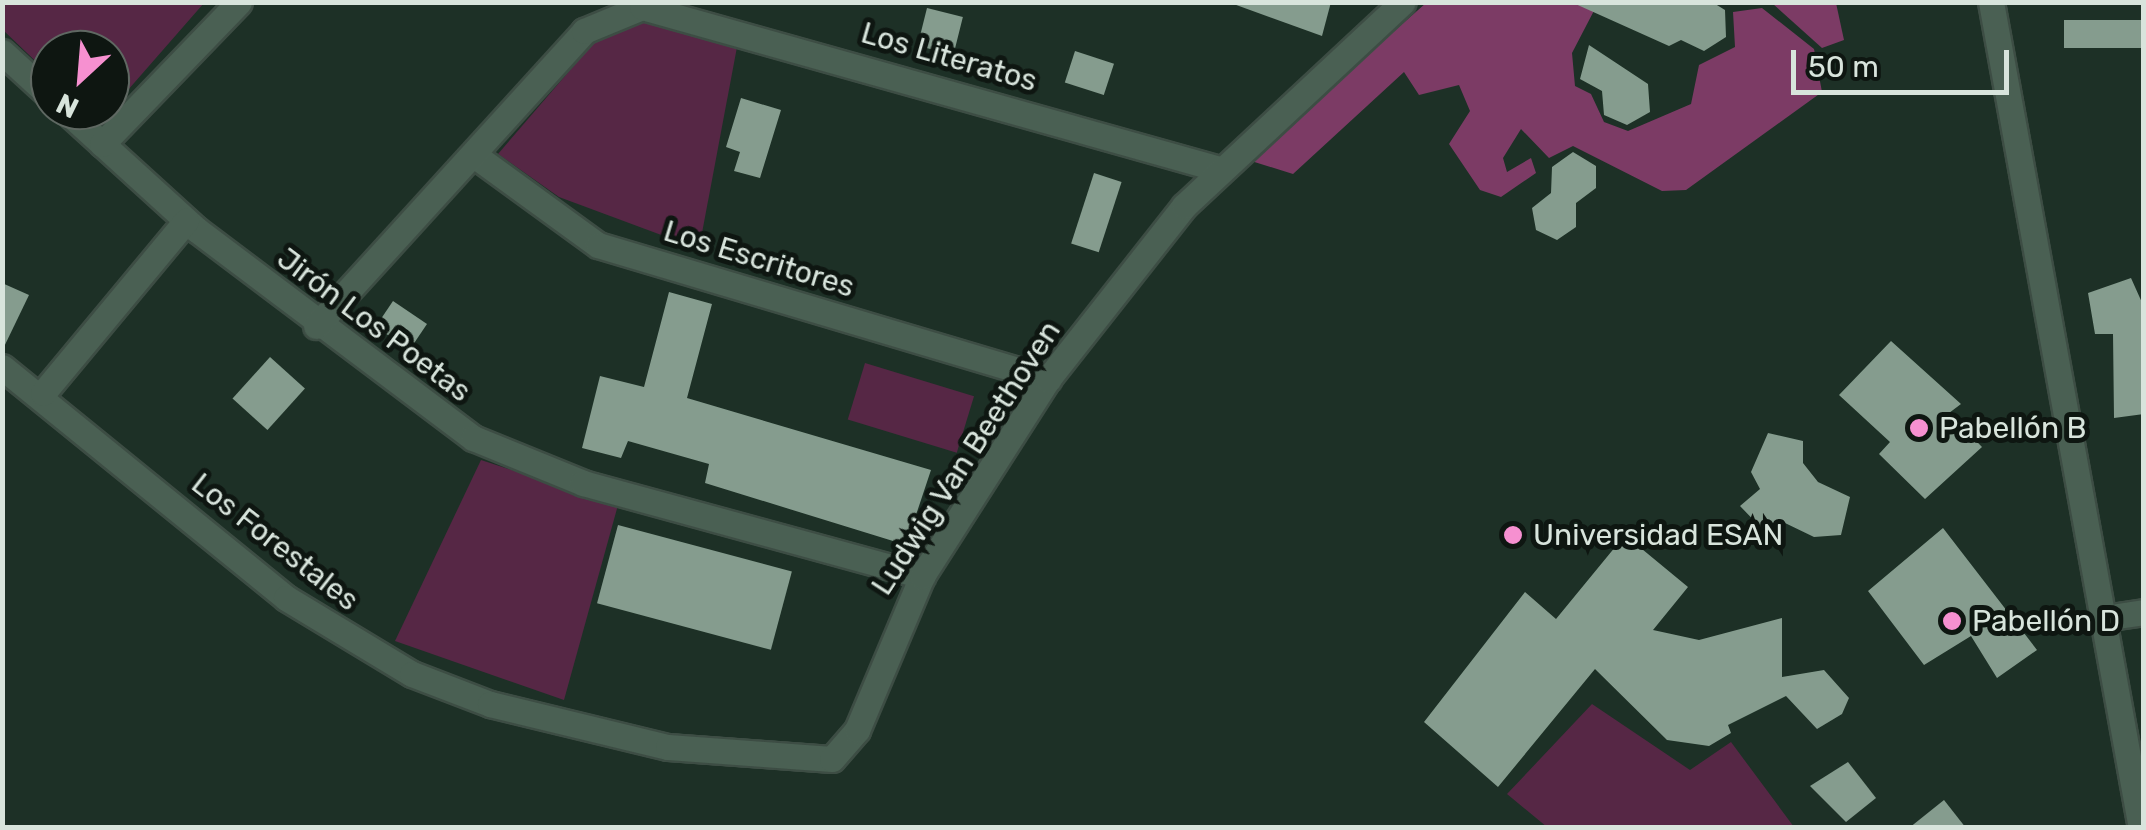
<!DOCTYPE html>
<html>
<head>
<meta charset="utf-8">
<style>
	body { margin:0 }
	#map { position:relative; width:2146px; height:830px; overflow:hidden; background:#1d3026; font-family:Rubik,sans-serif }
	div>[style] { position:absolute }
	.green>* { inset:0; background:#562745; transform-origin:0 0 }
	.forest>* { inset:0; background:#7c3b65 }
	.building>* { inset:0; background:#859c8e; transform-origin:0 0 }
	.roads { filter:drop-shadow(2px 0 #3d4d44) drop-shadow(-2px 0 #3d4d44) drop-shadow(0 2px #3d4d44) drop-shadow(0 -2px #3d4d44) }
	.street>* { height:25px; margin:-12.5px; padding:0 12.5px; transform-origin:12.5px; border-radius:12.5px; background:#4a6053 }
	.dots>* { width:28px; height:28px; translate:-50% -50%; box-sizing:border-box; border:5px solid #0e1611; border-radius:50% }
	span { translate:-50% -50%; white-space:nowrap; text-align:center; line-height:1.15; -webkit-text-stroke:10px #0e1611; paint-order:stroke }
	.street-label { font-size:30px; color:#d8e4dc }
	.poi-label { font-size:30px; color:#d8e4dc }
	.left { translate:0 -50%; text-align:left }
	.frame { position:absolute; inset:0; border:5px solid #d8e4dc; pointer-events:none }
	.north { position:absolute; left:30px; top:30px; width:100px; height:100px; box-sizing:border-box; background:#0e1611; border:2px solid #5f6862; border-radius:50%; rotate:206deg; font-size:28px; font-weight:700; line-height:40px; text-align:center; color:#d8e4dc }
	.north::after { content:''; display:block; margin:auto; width:35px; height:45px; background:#f690d0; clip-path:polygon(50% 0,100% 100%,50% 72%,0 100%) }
	.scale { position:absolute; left:1791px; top:50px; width:218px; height:45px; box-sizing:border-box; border:5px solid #d8e4dc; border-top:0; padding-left:12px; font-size:30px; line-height:35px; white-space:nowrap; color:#d8e4dc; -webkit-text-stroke:8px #0e1611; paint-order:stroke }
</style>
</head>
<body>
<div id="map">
	<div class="green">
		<i style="clip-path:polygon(2px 3px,3px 2px,204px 3px,100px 122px,88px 110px,110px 110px,110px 50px,50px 50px,50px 75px,3px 30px)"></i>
		<i style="clip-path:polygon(650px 19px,737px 47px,699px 249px,559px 197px,498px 154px,608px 26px)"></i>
		<i style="left:865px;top:363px;width:114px;height:59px;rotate:17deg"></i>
		<i style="clip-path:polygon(481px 460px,618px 505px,564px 700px,395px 641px)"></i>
		<i style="clip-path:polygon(1592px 704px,1690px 770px,1731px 742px,1794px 827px,1547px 827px,1507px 794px)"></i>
	</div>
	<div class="forest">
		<i style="clip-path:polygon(1426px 3px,1598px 3px,1572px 53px,1575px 86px,1591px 94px,1604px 122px,1628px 131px,1691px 104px,1699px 65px,1735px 47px,1733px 12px,1762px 8px,1814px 49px,1822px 92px,1686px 190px,1662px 191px,1573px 146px,1549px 158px,1521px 129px,1503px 158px,1507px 172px,1531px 158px,1536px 173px,1501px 197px,1480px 190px,1449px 144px,1470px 111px,1459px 85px,1419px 95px,1404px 72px,1293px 174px,1248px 160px)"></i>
		<i style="clip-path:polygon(1772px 3px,1836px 3px,1844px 40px,1822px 48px)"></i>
	</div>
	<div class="building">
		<i style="clip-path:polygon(1228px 2px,1331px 2px,1322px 36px)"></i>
		<i style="clip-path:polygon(1571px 2px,1712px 2px,1725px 10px,1726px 37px,1704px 51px,1681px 40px,1669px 46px)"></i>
		<i style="left:927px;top:8px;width:37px;height:39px;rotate:14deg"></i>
		<i style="left:2144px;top:20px;width:28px;height:80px;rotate:90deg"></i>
		<i style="clip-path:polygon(1589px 45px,1648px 84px,1650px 112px,1627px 125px,1604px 115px,1602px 91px,1580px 79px)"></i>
		<i style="left:1075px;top:51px;width:41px;height:33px;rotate:18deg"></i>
		<i style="clip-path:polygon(741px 98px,781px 110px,760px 178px,734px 171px,740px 152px,726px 147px)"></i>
		<i style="clip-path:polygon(1573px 152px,1596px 166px,1596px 188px,1576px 203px,1576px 227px,1557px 240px,1536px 230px,1532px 208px,1551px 193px,1552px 167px)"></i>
		<i style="left:1094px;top:173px;width:29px;height:74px;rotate:18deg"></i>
		<i style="clip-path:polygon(2131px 278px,2144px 307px,2144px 414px,2114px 418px,2113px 334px,2095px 334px,2088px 293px)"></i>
		<i style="clip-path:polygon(2px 283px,29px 295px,2px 351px)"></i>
		<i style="clip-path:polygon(669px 292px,712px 304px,687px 398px,931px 470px,906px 545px,705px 483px,709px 464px,628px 441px,621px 458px,582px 448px,600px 376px,644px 387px)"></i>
		<i style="left:393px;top:301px;width:41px;height:31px;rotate:34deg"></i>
		<i style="clip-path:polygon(1891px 341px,1961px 404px,1949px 413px,1982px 447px,1925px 499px,1879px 454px,1890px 442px,1839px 395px)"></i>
		<i style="left:270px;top:357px;width:47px;height:56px;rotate:42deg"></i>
		<i style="clip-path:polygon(1768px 433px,1803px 441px,1803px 463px,1818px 482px,1850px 497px,1841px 535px,1814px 537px,1785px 523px,1767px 534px,1740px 506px,1760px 489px,1751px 472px)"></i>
		<i style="left:618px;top:525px;width:180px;height:81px;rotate:15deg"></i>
		<i style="clip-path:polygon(1943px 528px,2037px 650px,1997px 678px,1971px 636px,1924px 665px,1868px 591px)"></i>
		<i style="clip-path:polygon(1625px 535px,1688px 587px,1653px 630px,1699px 640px,1782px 618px,1782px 677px,1824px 670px,1849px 698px,1842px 714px,1817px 729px,1786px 696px,1728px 725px,1731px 733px,1709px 746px,1667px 740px,1595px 669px,1498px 787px,1424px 722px,1525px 592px,1556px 619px)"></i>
		<i style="clip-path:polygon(1848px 762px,1876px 798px,1846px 822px,1810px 786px)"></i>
		<i style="clip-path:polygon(1944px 800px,1966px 828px,1909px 828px)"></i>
	</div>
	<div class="roads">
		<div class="street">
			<i style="left:1991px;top:2px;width:840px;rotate:79.71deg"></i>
			<i style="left:2px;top:52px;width:65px;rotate:42.5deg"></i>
			<i style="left:65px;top:110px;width:178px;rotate:42.3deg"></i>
			<i style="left:197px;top:230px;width:346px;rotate:37deg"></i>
			<i style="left:473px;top:438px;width:119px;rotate:22.2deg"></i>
			<i style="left:583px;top:483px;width:352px;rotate:15.3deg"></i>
			<i style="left:102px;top:144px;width:197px;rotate:-46deg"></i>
			<i style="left:474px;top:155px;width:153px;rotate:36deg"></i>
			<i style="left:598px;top:245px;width:470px;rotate:16.6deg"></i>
			<i style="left:316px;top:326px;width:399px;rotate:-47.7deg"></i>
			<i style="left:584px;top:31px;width:63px;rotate:-22.5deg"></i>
			<i style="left:642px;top:7px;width:599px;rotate:15.68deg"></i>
			<i style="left:2px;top:367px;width:366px;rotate:39.1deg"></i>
			<i style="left:286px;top:598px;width:147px;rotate:31.1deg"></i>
			<i style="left:412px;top:674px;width:84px;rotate:21deg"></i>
			<i style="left:490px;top:704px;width:183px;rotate:13.6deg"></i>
			<i style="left:668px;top:747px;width:164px;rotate:4.2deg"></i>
			<i style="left:832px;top:759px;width:38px;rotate:-49deg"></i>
			<i style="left:857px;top:730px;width:167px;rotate:-67.1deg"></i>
			<i style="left:922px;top:576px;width:234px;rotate:-57.4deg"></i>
			<i style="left:1048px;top:379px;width:220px;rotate:-51.8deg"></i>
			<i style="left:1184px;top:206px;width:299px;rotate:-43deg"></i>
			<i style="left:43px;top:393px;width:224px;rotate:-50.3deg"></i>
			<i style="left:2104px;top:618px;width:40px;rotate:-8.5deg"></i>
		</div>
	</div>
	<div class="dots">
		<i style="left:1919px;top:428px;background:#f690d0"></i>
		<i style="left:1513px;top:535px;background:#f690d0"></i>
		<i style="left:1952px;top:621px;background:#f690d0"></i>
	</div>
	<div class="street-label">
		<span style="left:949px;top:57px;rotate:16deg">Los Literatos</span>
		<span style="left:759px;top:259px;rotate:17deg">Los Escritores</span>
		<span style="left:374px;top:325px;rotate:37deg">Jirón Los Poetas</span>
		<span style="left:966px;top:458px;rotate:-57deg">Ludwig Van Beethoven</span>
		<span style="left:275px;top:542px;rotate:38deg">Los Forestales</span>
	</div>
	<div class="poi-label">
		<span class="left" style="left:1939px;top:428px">Pabellón B</span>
		<span class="left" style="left:1533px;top:535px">Universidad ESAN</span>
		<span class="left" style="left:1972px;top:621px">Pabellón D</span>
	</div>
	<div class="frame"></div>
	<div class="north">N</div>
	<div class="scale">50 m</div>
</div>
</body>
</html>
